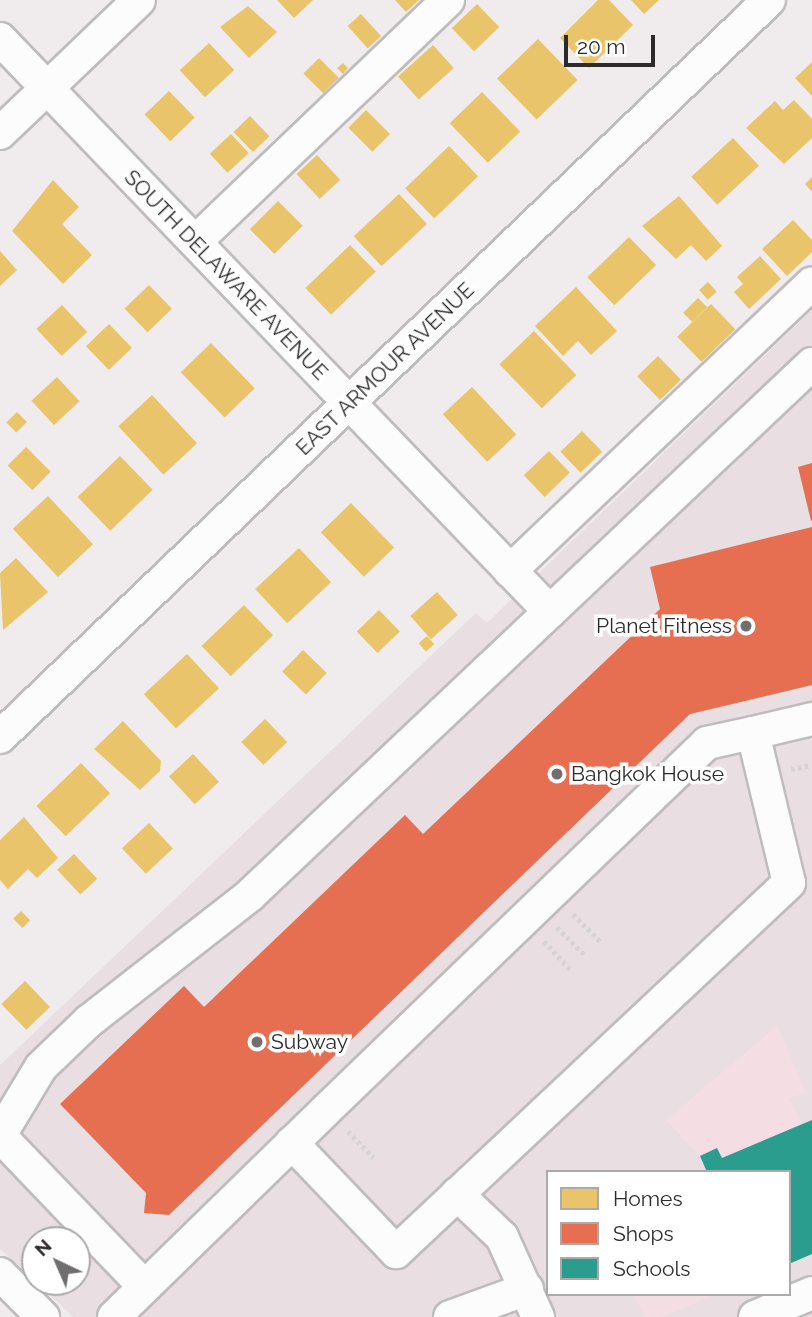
<!DOCTYPE html>
<html>
<head>
<meta charset="utf-8">
<style>
	body { margin:0 }
	#map { position:relative; width:812px; height:1317px; overflow:hidden; background:#f0eced; font-family:Raleway,sans-serif }
	div>[style] { position:absolute }
	.built>* { inset:0; background:#e9dee1 }
	.green>* { inset:0; background:#f4dee4 }
	.homes>* { inset:0; background:#e9c46a; transform-origin:0 0 }
	.shops>* { inset:0; background:#e76f51 }
	.schools>* { inset:0; background:#2a9d8f }
	.path>* { height:4.5px; margin-top:-2.25px; transform-origin:0; background:repeating-linear-gradient(90deg,#d5d3d4 0 3.5px,transparent 0 7px) }
	.roads { filter:drop-shadow(2px 0 #bfbcbd) drop-shadow(-2px 0 #bfbcbd) drop-shadow(0 2px #bfbcbd) drop-shadow(0 -2px #bfbcbd) }
	.minor>* { height:32px; margin:-16px; padding:0 16px; transform-origin:16px; border-radius:16px; background:#fdfcfc }
	.dots>* { width:19px; height:19px; translate:-50% -50%; box-sizing:border-box; border:4px solid #fff; border-radius:50% }
	span { translate:-50% -50%; white-space:nowrap; text-align:center; line-height:1.15; -webkit-text-stroke:7px #fff; paint-order:stroke }
	.street-label { font-size:21px; color:#2d2a2b }
	.poi-label { font-size:21px; color:#2d2a2b }
	.right { translate:-100% -50%; text-align:right }
	.left { translate:0 -50%; text-align:left }
	.legend { position:absolute; left:546px; top:1170px; width:245px; height:126px; box-sizing:border-box; background:#fff; border:2px solid #abaaaa; margin:0; padding:9px 12px; list-style:none; font-size:21px; color:#2d2a2b }
	.legend li { display:flex; align-items:center; gap:14px; height:35px }
	.legend b { width:35px; border:2px solid #abaaaa }
	.north { position:absolute; left:21px; top:1226px; width:70px; height:70px; box-sizing:border-box; background:#fff; border:2px solid #abaaaa; border-radius:50%; rotate:316deg; font-size:19px; font-weight:700; line-height:28px; text-align:center; color:#2d2a2b }
	.north::after { content:''; display:block; margin:auto; width:24px; height:32px; background:#716e6f; clip-path:polygon(50% 0,100% 100%,50% 72%,0 100%) }
	.scale { position:absolute; left:564px; top:35px; width:91px; height:32px; box-sizing:border-box; border:4px solid #2d2a2b; border-top:0; padding-left:9px; font-size:21px; line-height:24px; white-space:nowrap; color:#2d2a2b; -webkit-text-stroke:5px #fff; paint-order:stroke }
</style>
</head>
<body>
<div id="map">
	<div class="built">
		<i style="clip-path:polygon(evenodd,812px 310px,812px 1317px,73px 1317px,37px 1282px,77px 1282px,77px 1240px,35px 1240px,35px 1280px,0 1249px,0 1065px,476px 613px,487px 623px,812px 310px,548px 1172px,789px 1172px,789px 1294px,548px 1294px,548px 1172px)"></i>
	</div>
	<div class="green">
		<i style="clip-path:polygon(777px 1026px,806px 1092px,789px 1099px,802px 1124px,722px 1158px,717px 1148px,700px 1156px,666px 1120px)"></i>
		<i style="clip-path:polygon(633px 1294px,716px 1294px,662px 1317px,645px 1317px)"></i>
	</div>
	<div class="homes">
		<i style="clip-path:polygon(277px 0,313px 0,294px 18px)"></i>
		<i style="clip-path:polygon(395px 0,419px 0,406px 12px)"></i>
		<i style="clip-path:polygon(598px 0,609px 0,633px 25px,589px 68px,560px 38px)"></i>
		<i style="clip-path:polygon(631px 0,659px 0,644px 14px)"></i>
		<i style="left:477px;top:4px;width:32px;height:35px;rotate:46deg"></i>
		<i style="clip-path:polygon(248px 6px,277px 32px,249px 58px,220px 27px)"></i>
		<i style="left:361px;top:14px;width:30px;height:18px;rotate:48deg"></i>
		<i style="left:538px;top:39px;width:57px;height:57px;rotate:46deg"></i>
		<i style="left:209px;top:43px;width:37px;height:40px;rotate:47deg"></i>
		<i style="left:433px;top:45px;width:31px;height:47px;rotate:48deg"></i>
		<i style="left:319px;top:58px;width:28px;height:22px;rotate:45deg"></i>
		<i style="clip-path:polygon(812px 62px,812px 96px,795px 78px)"></i>
		<i style="clip-path:polygon(343px 63px,348px 68px,343px 74px,337px 68px)"></i>
		<i style="left:169px;top:91px;width:37px;height:34px;rotate:46deg"></i>
		<i style="left:482px;top:92px;width:55px;height:45px;rotate:46deg"></i>
		<i style="clip-path:polygon(794px 100px,812px 119px,812px 138px,784px 164px,746px 128px,775px 101px,783px 110px)"></i>
		<i style="left:366px;top:110px;width:34px;height:25px;rotate:45deg"></i>
		<i style="left:250px;top:116px;width:28px;height:23px;rotate:46deg"></i>
		<i style="left:231px;top:134px;width:26px;height:29px;rotate:47deg"></i>
		<i style="left:733px;top:138px;width:38px;height:57px;rotate:47deg"></i>
		<i style="left:449px;top:146px;width:42px;height:61px;rotate:46deg"></i>
		<i style="left:317px;top:155px;width:34px;height:28px;rotate:47deg"></i>
		<i style="clip-path:polygon(812px 177px,812px 192px,805px 184px)"></i>
		<i style="clip-path:polygon(53px 180px,79px 207px,62px 224px,92px 255px,63px 284px,12px 231px)"></i>
		<i style="left:399px;top:194px;width:41px;height:62px;rotate:47deg"></i>
		<i style="clip-path:polygon(679px 196px,722px 246px,706px 261px,691px 245px,676px 259px,642px 226px)"></i>
		<i style="left:278px;top:201px;width:35px;height:40px;rotate:45deg"></i>
		<i style="clip-path:polygon(793px 220px,812px 240px,812px 252px,787px 276px,762px 249px)"></i>
		<i style="left:629px;top:237px;width:39px;height:58px;rotate:46deg"></i>
		<i style="left:350px;top:245px;width:37px;height:62px;rotate:46deg"></i>
		<i style="clip-path:polygon(0 251px,17px 270px,0 286px)"></i>
		<i style="clip-path:polygon(760px 256px,781px 279px,749px 309px,734px 292px,743px 284px,737px 277px)"></i>
		<i style="left:708px;top:282px;width:13px;height:12px;rotate:48deg"></i>
		<i style="left:149px;top:285px;width:33px;height:34px;rotate:46deg"></i>
		<i style="clip-path:polygon(576px 287px,617px 331px,591px 355px,578px 341px,563px 356px,535px 326px)"></i>
		<i style="left:698px;top:298px;width:13px;height:21px;rotate:45deg"></i>
		<i style="left:711px;top:304px;width:35px;height:47px;rotate:46deg"></i>
		<i style="left:62px;top:305px;width:37px;height:35px;rotate:47deg"></i>
		<i style="left:109px;top:324px;width:33px;height:32px;rotate:46deg"></i>
		<i style="left:534px;top:331px;width:61px;height:48px;rotate:46deg"></i>
		<i style="left:211px;top:343px;width:63px;height:42px;rotate:46deg"></i>
		<i style="left:658px;top:356px;width:33px;height:29px;rotate:46deg"></i>
		<i style="left:57px;top:377px;width:33px;height:35px;rotate:47deg"></i>
		<i style="left:472px;top:387px;width:65px;height:40px;rotate:47deg"></i>
		<i style="left:152px;top:395px;width:66px;height:46px;rotate:47deg"></i>
		<i style="left:17px;top:412px;width:14px;height:15px;rotate:45deg"></i>
		<i style="left:582px;top:431px;width:29px;height:30px;rotate:46deg"></i>
		<i style="left:26px;top:447px;width:35px;height:26px;rotate:45deg"></i>
		<i style="left:549px;top:451px;width:30px;height:35px;rotate:46deg"></i>
		<i style="left:120px;top:456px;width:47px;height:59px;rotate:46deg"></i>
		<i style="left:48px;top:496px;width:66px;height:48px;rotate:47deg"></i>
		<i style="left:351px;top:503px;width:62px;height:42px;rotate:46deg"></i>
		<i style="left:299px;top:548px;width:47px;height:60px;rotate:47deg"></i>
		<i style="clip-path:polygon(16px 558px,48px 592px,3px 630px,0 573px)"></i>
		<i style="left:437px;top:592px;width:31px;height:36px;rotate:48deg"></i>
		<i style="left:244px;top:605px;width:42px;height:59px;rotate:46deg"></i>
		<i style="left:379px;top:610px;width:30px;height:31px;rotate:46deg"></i>
		<i style="left:427px;top:636px;width:11px;height:11px;rotate:49deg"></i>
		<i style="left:303px;top:650px;width:33px;height:30px;rotate:44deg"></i>
		<i style="left:187px;top:654px;width:47px;height:59px;rotate:47deg"></i>
		<i style="left:265px;top:719px;width:32px;height:33px;rotate:46deg"></i>
		<i style="clip-path:polygon(123px 721px,161px 761px,160px 771px,140px 790px,94px 749px)"></i>
		<i style="left:193px;top:754px;width:38px;height:33px;rotate:47deg"></i>
		<i style="left:81px;top:763px;width:42px;height:62px;rotate:46deg"></i>
		<i style="clip-path:polygon(24px 817px,58px 858px,37px 878px,28px 869px,8px 889px,0 880px,0 840px)"></i>
		<i style="left:149px;top:823px;width:35px;height:37px;rotate:47deg"></i>
		<i style="left:74px;top:854px;width:34px;height:23px;rotate:47deg"></i>
		<i style="left:21px;top:911px;width:13px;height:11px;rotate:45deg"></i>
		<i style="left:25px;top:981px;width:36px;height:33px;rotate:46deg"></i>
	</div>
	<div class="shops">
		<i style="clip-path:polygon(812px 463px,812px 521px,811px 521px,798px 467px)"></i>
		<i style="clip-path:polygon(812px 527px,812px 685px,690px 714px,169px 1215px,144px 1213px,146px 1193px,60px 1104px,184px 986px,204px 1007px,405px 815px,423px 834px,660px 609px,650px 567px)"></i>
	</div>
	<div class="schools">
		<i style="clip-path:polygon(812px 1120px,812px 1254px,789px 1264px,789px 1172px,707px 1172px,700px 1156px,717px 1148px,722px 1158px)"></i>
	</div>
	<div class="path">
		<i style="left:791px;top:769px;width:20px;rotate:-11deg"></i>
		<i style="left:573px;top:914px;width:40px;rotate:45deg"></i>
		<i style="left:557px;top:927px;width:41px;rotate:45deg"></i>
		<i style="left:544px;top:941px;width:40px;rotate:47deg"></i>
		<i style="left:348px;top:1131px;width:37px;rotate:46deg"></i>
	</div>
	<div class="roads">
		<div class="minor">
			<i style="left:0;top:39px;width:794px;rotate:46.17deg"></i>
			<i style="left:0;top:133px;width:192px;rotate:-43.7deg"></i>
			<i style="left:195px;top:242px;width:350px;rotate:-43.7deg"></i>
			<i style="left:510px;top:571px;width:417px;rotate:-43.6deg"></i>
			<i style="left:753px;top:733px;width:61px;rotate:-13.3deg"></i>
			<i style="left:0;top:737px;width:1065px;rotate:-43.78deg"></i>
			<i style="left:0;top:1135px;width:79px;rotate:-58.9deg"></i>
			<i style="left:41px;top:1067px;width:66px;rotate:-43.8deg"></i>
			<i style="left:89px;top:1021px;width:204px;rotate:-38deg"></i>
			<i style="left:250px;top:895px;width:773px;rotate:-43.38deg"></i>
			<i style="left:0;top:1136px;width:209px;rotate:46.2deg"></i>
			<i style="left:457px;top:1194px;width:62px;rotate:43.7deg"></i>
			<i style="left:502px;top:1237px;width:88px;rotate:65.8deg"></i>
			<i style="left:0;top:1274px;width:61px;rotate:45deg"></i>
			<i style="left:114px;top:1317px;width:296px;rotate:-44.3deg"></i>
			<i style="left:326px;top:1110px;width:529px;rotate:-43.93deg"></i>
			<i style="left:707px;top:743px;width:47px;rotate:-12.3deg"></i>
			<i style="left:753px;top:733px;width:154px;rotate:76.5deg"></i>
			<i style="left:789px;top:883px;width:539px;rotate:136.8deg"></i>
			<i style="left:396px;top:1252px;width:151px;rotate:-133.7deg"></i>
			<i style="left:450px;top:1317px;width:82px;rotate:-20deg"></i>
			<i style="left:755px;top:1317px;width:62px;rotate:-22.8deg"></i>
		</div>
	</div>
	<div class="dots">
		<i style="left:746px;top:626px;background:#716e6f"></i>
		<i style="left:557px;top:774px;background:#716e6f"></i>
		<i style="left:257px;top:1042px;background:#716e6f"></i>
	</div>
	<div class="street-label">
		<span style="left:226px;top:275px;rotate:46deg">SOUTH DELAWARE AVENUE</span>
		<span style="left:385px;top:369px;rotate:-44deg">EAST ARMOUR AVENUE</span>
	</div>
	<div class="poi-label">
		<span class="right" style="left:732px;top:626px">Planet Fitness</span>
		<span class="left" style="left:571px;top:774px">Bangkok House</span>
		<span class="left" style="left:271px;top:1042px">Subway</span>
	</div>
	<ul class="legend">
	<li><b style="height:19px;background:#e9c46a"></b>Homes</li>
	<li><b style="height:19px;background:#e76f51"></b>Shops</li>
	<li><b style="height:19px;background:#2a9d8f"></b>Schools</li>
	</ul>
	<div class="north">N</div>
	<div class="scale">20 m</div>
</div>
</body>
</html>
